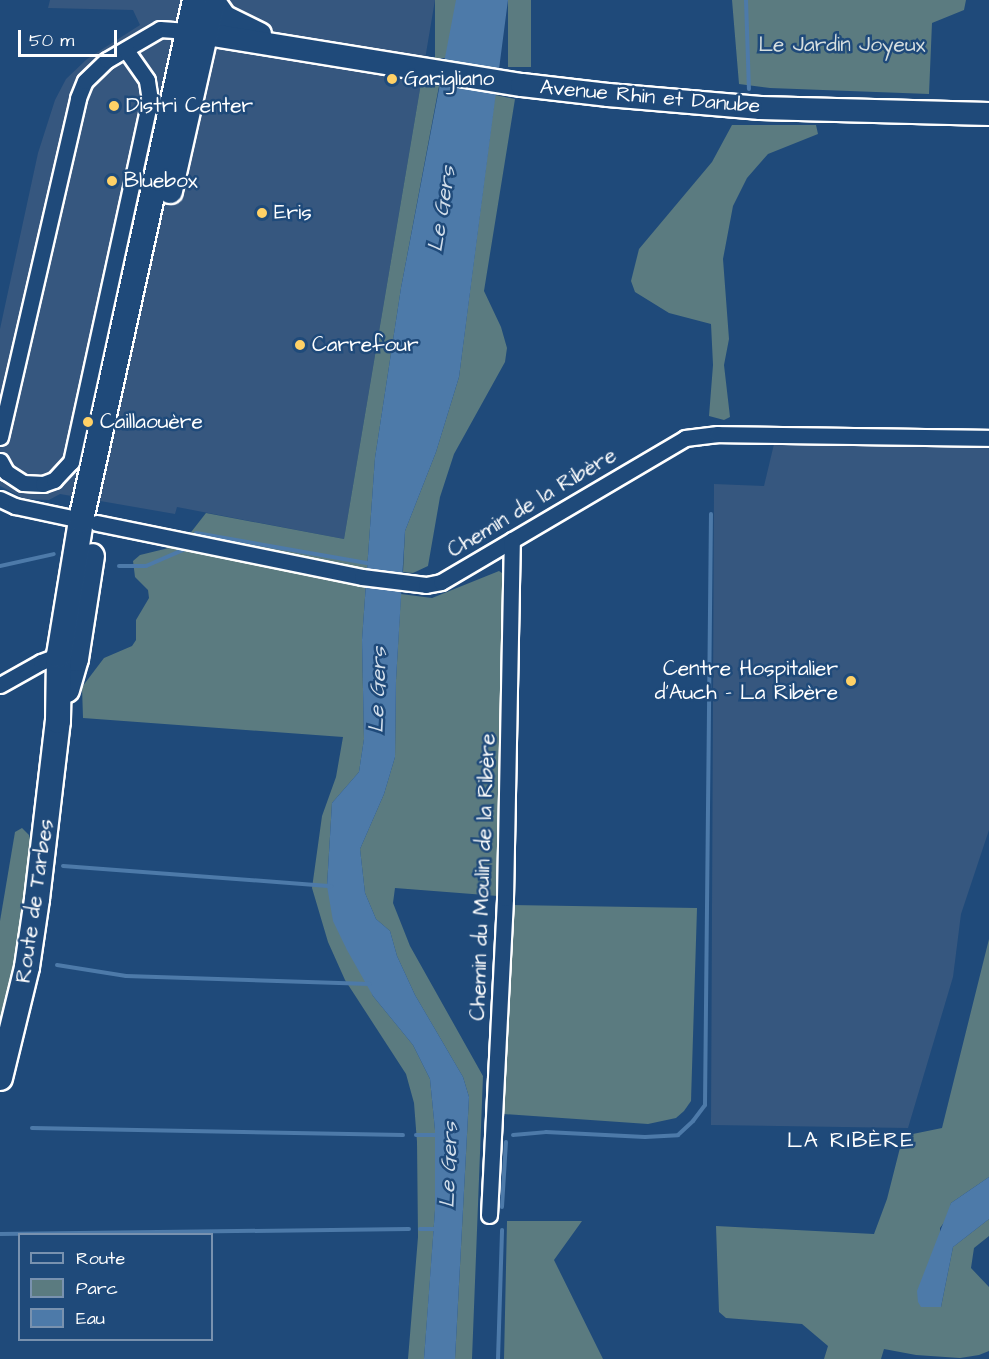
<!DOCTYPE html>
<html>
<head>
<meta charset="utf-8">
<style>
	body { margin:0 }
	#map { position:relative; width:989px; height:1359px; overflow:hidden; background:#1f4a7a; font-family:"Architects Daughter",sans-serif }
	div>[style] { position:absolute }
	.built>* { inset:0; background:#36577f }
	.green>* { inset:0; background:#5b7b80; transform-origin:0 0 }
	.water>* { inset:0; background:#4d7aa9 }
	.stream>* { height:4px; margin:-2px; padding:0 2px; transform-origin:2px; border-radius:2px; background:#4d7aa9 }
	.roads { filter:drop-shadow(2px 0 #fff) drop-shadow(-2px 0 #fff) drop-shadow(0 2px #fff) drop-shadow(0 -2px #fff) }
	.street>* { height:15px; margin:-7.5px; padding:0 7.5px; transform-origin:7.5px; border-radius:7.5px; background:#1f4a7a }
	.secondary>* { height:22px; margin:-11px; padding:0 11px; transform-origin:11px; border-radius:11px; background:#1f4a7a }
	.primary>* { height:24px; margin:-12px; padding:0 12px; transform-origin:12px; border-radius:12px; background:#1f4a7a }
	.dots>* { width:16px; height:16px; translate:-50% -50%; box-sizing:border-box; border:3px solid #1f4a7a; border-radius:50% }
	span { translate:-50% -50%; white-space:nowrap; text-align:center; line-height:1.15; -webkit-text-stroke:5px #1f4a7a; paint-order:stroke }
	.park-label { font-size:21px; color:#d6dedf }
	.poi-label { font-size:21px; color:#fff }
	.left { translate:0 -50%; text-align:left }
	.right { translate:-100% -50%; text-align:right }
	.street-label { font-size:21px; color:#fff }
	.water-label { font-size:22px; color:#d2deea; font-style:italic }
	.neighbourhood-label { font-size:22px; color:#fff; letter-spacing:1.5px }
	.legend { position:absolute; left:18px; top:1233px; width:195px; height:108px; box-sizing:border-box; background:#1f4a7a; border:2px solid #7992af; margin:0; padding:8px 10px; list-style:none; font-size:18px; color:#fff }
	.legend li { display:flex; align-items:center; gap:12px; height:30px }
	.legend b { width:30px; border:2px solid #7992af }
	.scale { position:absolute; left:18px; top:30px; width:99px; height:27px; box-sizing:border-box; border:3px solid #fff; border-top:0; padding-left:8px; font-size:18px; line-height:21px; white-space:nowrap; color:#fff; -webkit-text-stroke:4px #1f4a7a; paint-order:stroke }
</style>
</head>
<body>
<div id="map">
	<div class="built">
		<i style="clip-path:polygon(50px 0,435px 0,344px 539px,177px 507px,175px 514px,60px 494px,49px 500px,25px 499px,0 486px,0 329px,38px 153px,55px 100px,66px 79px,87px 59px,140px 25px,133px 10px,48px 8px)"></i>
		<i style="clip-path:polygon(774px 444px,989px 448px,989px 830px,961px 914px,953px 977px,908px 1128px,711px 1125px,714px 484px,764px 486px)"></i>
	</div>
	<div class="green">
		<i style="left:435px;top:0;width:21px;height:58px"></i>
		<i style="left:508px;top:0;width:23px;height:67px"></i>
		<i style="clip-path:polygon(732px 0,966px 0,964px 10px,932px 23px,929px 94px,770px 88px,739px 84px)"></i>
		<i style="clip-path:polygon(421px 83px,439px 86px,401px 288px,375px 458px,362px 640px,364px 739px,359px 772px,332px 803px,327px 886px,373px 996px,413px 1045px,430px 1079px,435px 1130px,435px 1210px,430px 1280px,424px 1359px,408px 1359px,418px 1237px,417px 1142px,414px 1103px,406px 1074px,345px 980px,328px 942px,312px 888px,322px 816px,336px 777px,343px 737px,83px 718px,82px 687px,104px 658px,132px 646px,136px 640px,136px 620px,149px 598px,148px 590px,135px 577px,133px 561px,140px 555px,181px 545px,206px 513px,344px 539px)"></i>
		<i style="clip-path:polygon(495px 95px,515px 99px,484px 291px,501px 327px,507px 348px,505px 362px,454px 454px,440px 497px,428px 566px,413px 573px,403px 572px,405px 531px,436px 452px,459px 377px)"></i>
		<i style="clip-path:polygon(732px 125px,816px 125px,818px 134px,768px 154px,747px 178px,733px 206px,723px 259px,729px 339px,724px 365px,730px 417px,724px 420px,709px 416px,713px 365px,711px 324px,669px 313px,635px 292px,631px 281px,639px 249px,712px 162px)"></i>
		<i style="clip-path:polygon(499px 571px,505px 575px,498px 896px,395px 888px,393px 903px,410px 946px,483px 1076px,472px 1359px,455px 1359px,469px 1097px,463px 1077px,415px 995px,397px 956px,390px 931px,376px 919px,365px 893px,360px 849px,384px 794px,395px 757px,396px 680px,401px 594px,432px 598px)"></i>
		<i style="clip-path:polygon(22px 828px,29px 835px,33px 850px,12px 976px,0 1024px,0 921px,15px 832px)"></i>
		<i style="clip-path:polygon(511px 905px,697px 908px,691px 1101px,684px 1111px,676px 1118px,648px 1124px,503px 1114px)"></i>
		<i style="clip-path:polygon(989px 939px,989px 1177px,951px 1203px,948px 1217px,940px 1228px,941px 1307px,953px 1247px,989px 1219px,989px 1236px,974px 1248px,971px 1268px,989px 1287px,989px 1351px,979px 1355px,960px 1358px,916px 1355px,884px 1349px,881px 1359px,824px 1359px,828px 1346px,802px 1324px,726px 1318px,719px 1312px,716px 1226px,874px 1234px,887px 1199px,903px 1136px,942px 1128px)"></i>
		<i style="clip-path:polygon(507px 1221px,582px 1221px,554px 1260px,603px 1359px,504px 1359px)"></i>
	</div>
	<div class="water">
		<i style="clip-path:polygon(456px 0,508px 0,459px 377px,436px 452px,405px 531px,396px 680px,395px 757px,384px 794px,360px 849px,365px 893px,376px 919px,390px 931px,397px 956px,415px 995px,463px 1077px,469px 1097px,455px 1359px,424px 1359px,435px 1210px,435px 1130px,430px 1079px,413px 1045px,373px 996px,347px 950px,333px 921px,327px 886px,332px 803px,359px 772px,364px 739px,362px 640px,375px 458px,401px 288px)"></i>
		<i style="clip-path:polygon(989px 1177px,989px 1219px,953px 1247px,941px 1307px,921px 1307px,918px 1302px,917px 1291px,951px 1203px)"></i>
	</div>
	<div class="stream">
		<i style="left:746px;top:0;width:89px;rotate:88.1deg"></i>
		<i style="left:196px;top:533px;width:179px;rotate:10deg"></i>
		<i style="left:0;top:566px;width:55px;rotate:-12.5deg"></i>
		<i style="left:119px;top:566px;width:27px"></i>
		<i style="left:146px;top:566px;width:48px;rotate:-23.4deg"></i>
		<i style="left:63px;top:866px;width:269px;rotate:4.3deg"></i>
		<i style="left:57px;top:965px;width:70px;rotate:9.1deg"></i>
		<i style="left:126px;top:976px;width:244px;rotate:1.9deg"></i>
		<i style="left:32px;top:1128px;width:371px;rotate:1.1deg"></i>
		<i style="left:416px;top:1135px;width:24px"></i>
		<i style="left:513px;top:1135px;width:33px;rotate:-5deg"></i>
		<i style="left:546px;top:1132px;width:99px;rotate:2.9deg"></i>
		<i style="left:645px;top:1137px;width:33px;rotate:-3deg"></i>
		<i style="left:678px;top:1135px;width:21px;rotate:-43deg"></i>
		<i style="left:693px;top:1121px;width:20px;rotate:-53deg"></i>
		<i style="left:705px;top:1105px;width:591px;rotate:-89.42deg"></i>
		<i style="left:502px;top:1207px;width:65px;rotate:-86.5deg"></i>
		<i style="left:420px;top:1229px;width:17px"></i>
		<i style="left:0;top:1234px;width:409px;rotate:-0.7deg"></i>
		<i style="left:498px;top:1359px;width:129px;rotate:-88.2deg"></i>
	</div>
	<div class="roads">
		<div class="street">
			<i style="left:0;top:437px;width:348px;rotate:-77deg"></i>
			<i style="left:78px;top:98px;width:18px;rotate:-68deg"></i>
			<i style="left:85px;top:81px;width:30px;rotate:-44deg"></i>
			<i style="left:107px;top:60px;width:61px;rotate:-30.3deg"></i>
			<i style="left:160px;top:29px;width:28px;rotate:4deg"></i>
			<i style="left:0;top:461px;width:13px;rotate:61deg"></i>
			<i style="left:6px;top:472px;width:20px;rotate:33deg"></i>
			<i style="left:23px;top:483px;width:20px;rotate:3deg"></i>
			<i style="left:43px;top:484px;width:12px;rotate:-20deg"></i>
			<i style="left:54px;top:480px;width:25px;rotate:-47deg"></i>
			<i style="left:71px;top:462px;width:371px;rotate:-77.7deg"></i>
			<i style="left:150px;top:100px;width:20px;rotate:-99deg"></i>
			<i style="left:147px;top:80px;width:37px;rotate:-125deg"></i>
			<i style="left:0;top:499px;width:17px;rotate:25deg"></i>
			<i style="left:15px;top:506px;width:67px;rotate:12deg"></i>
			<i style="left:97px;top:523px;width:270px;rotate:11.5deg"></i>
			<i style="left:362px;top:577px;width:64px;rotate:7.1deg"></i>
			<i style="left:426px;top:585px;width:15px;rotate:-11deg"></i>
			<i style="left:441px;top:582px;width:283px;rotate:-30.5deg"></i>
			<i style="left:685px;top:438px;width:33px;rotate:-7deg"></i>
			<i style="left:718px;top:434px;width:271px;rotate:0.8deg"></i>
			<i style="left:0;top:685px;width:47px;rotate:-29.3deg"></i>
			<i style="left:41px;top:662px;width:19px;rotate:-21deg"></i>
			<i style="left:59px;top:655px;width:8px;rotate:14deg"></i>
			<i style="left:489px;top:1215px;width:317px;rotate:-87.1deg"></i>
			<i style="left:505px;top:898px;width:358px;rotate:-88.9deg"></i>
		</div>
		<div class="secondary">
			<i style="left:213px;top:0;width:21px;rotate:55deg"></i>
			<i style="left:225px;top:17px;width:39px;rotate:26deg"></i>
			<i style="left:188px;top:31px;width:338px;rotate:9.2deg"></i>
			<i style="left:522px;top:85px;width:87px;rotate:6.6deg"></i>
			<i style="left:608px;top:95px;width:153px;rotate:4.9deg"></i>
			<i style="left:760px;top:108px;width:229px;rotate:1.5deg"></i>
		</div>
		<div class="primary">
			<i style="left:170px;top:191px;width:196px;rotate:-77.3deg"></i>
			<i style="left:67px;top:690px;width:32px;rotate:-74deg"></i>
			<i style="left:76px;top:659px;width:104px;rotate:-81.2deg"></i>
			<i style="left:0;top:1078px;width:114px;rotate:-76.3deg"></i>
			<i style="left:27px;top:967px;width:69px;rotate:-81.6deg"></i>
			<i style="left:37px;top:899px;width:179px;rotate:-83.3deg"></i>
			<i style="left:58px;top:721px;width:66px;rotate:-89.1deg"></i>
			<i style="left:59px;top:655px;width:137px;rotate:-80.7deg"></i>
			<i style="left:81px;top:520px;width:532px;rotate:-77.63deg"></i>
		</div>
	</div>
	<div class="dots">
		<i style="left:392px;top:79px;background:#ffd166"></i>
		<i style="left:114px;top:106px;background:#ffd166"></i>
		<i style="left:112px;top:181px;background:#ffd166"></i>
		<i style="left:262px;top:213px;background:#ffd166"></i>
		<i style="left:300px;top:345px;background:#ffd166"></i>
		<i style="left:88px;top:422px;background:#ffd166"></i>
		<i style="left:851px;top:681px;background:#ffd166"></i>
	</div>
	<div class="park-label">
		<span style="left:842px;top:45px">Le Jardin Joyeux</span>
	</div>
	<div class="poi-label">
		<span class="left" style="left:404px;top:79px">Garigliano</span>
		<span class="left" style="left:126px;top:106px">Distri Center</span>
		<span class="left" style="left:124px;top:181px">Bluebox</span>
		<span class="left" style="left:274px;top:213px">Eris</span>
		<span class="left" style="left:312px;top:345px">Carrefour</span>
		<span class="left" style="left:100px;top:422px">Caillaouère</span>
		<span class="right" style="left:838px;top:681px">Centre Hospitalier<br>d'Auch - La Ribère</span>
	</div>
	<div class="street-label">
		<span style="left:650px;top:97px;rotate:5deg">Avenue Rhin et Danube</span>
		<span style="left:532px;top:503px;rotate:-31deg">Chemin de la Ribère</span>
		<span style="left:483px;top:877px;rotate:-88deg">Chemin du Moulin de la Ribère</span>
		<span style="left:35px;top:901px;rotate:-82deg">Route de Tarbes</span>
	</div>
	<div class="water-label">
		<span style="left:442px;top:209px;rotate:-81deg">Le Gers</span>
		<span style="left:378px;top:690px;rotate:-88deg">Le Gers</span>
		<span style="left:449px;top:1165px;rotate:-88deg">Le Gers</span>
	</div>
	<div class="neighbourhood-label">
		<span style="left:851px;top:1141px">LA RIBÈRE</span>
	</div>
	<ul class="legend">
	<li><b style="height:8px;background:#1f4a7a"></b>Route</li>
	<li><b style="height:16px;background:#5b7b80"></b>Parc</li>
	<li><b style="height:16px;background:#4d7aa9"></b>Eau</li>
	</ul>
	<div class="scale">50 m</div>
</div>
</body>
</html>
